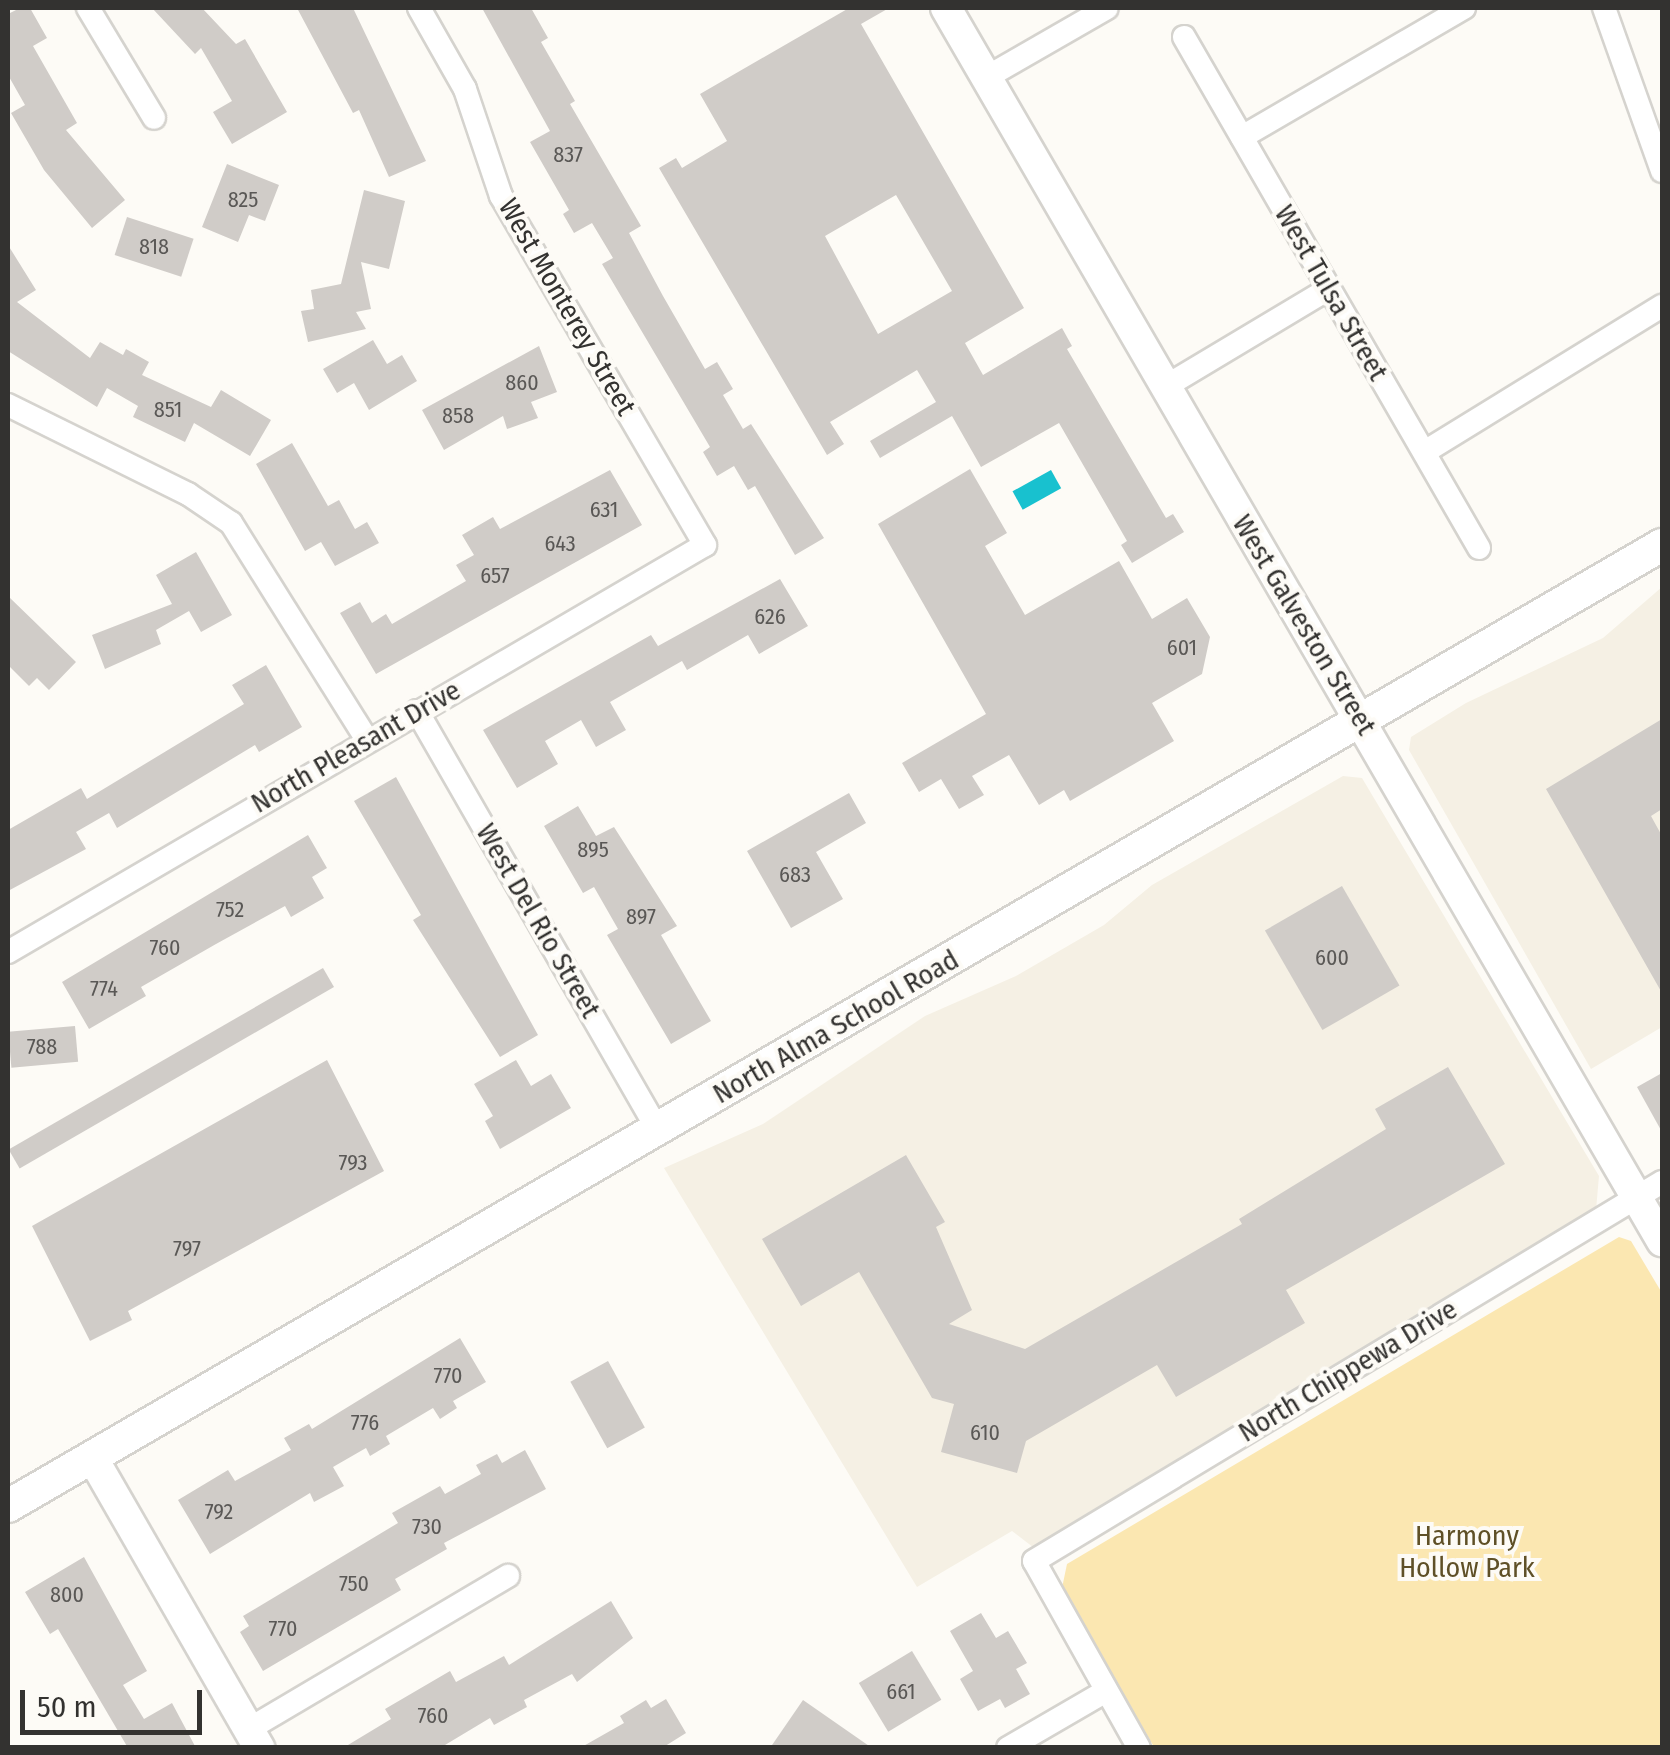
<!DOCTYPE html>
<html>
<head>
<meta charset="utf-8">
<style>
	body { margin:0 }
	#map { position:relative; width:1670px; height:1755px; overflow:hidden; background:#fdfbf6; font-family:"Fira Sans Condensed",sans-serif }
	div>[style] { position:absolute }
	.built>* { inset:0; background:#f5f0e4 }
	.green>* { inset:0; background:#fbe7b1 }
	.water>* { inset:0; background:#18c1cf; transform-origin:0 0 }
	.building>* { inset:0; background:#d0ccc8; transform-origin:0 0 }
	.roads { filter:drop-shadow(2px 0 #d5d3ce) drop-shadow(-2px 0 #d5d3ce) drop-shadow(0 2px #d5d3ce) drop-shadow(0 -2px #d5d3ce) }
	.minor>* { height:22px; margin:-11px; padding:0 11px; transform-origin:11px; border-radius:11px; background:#fff }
	.tertiary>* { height:30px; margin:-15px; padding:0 15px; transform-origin:15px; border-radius:15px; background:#fff }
	.secondary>* { height:32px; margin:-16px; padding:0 16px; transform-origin:16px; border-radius:16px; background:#fff }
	span { translate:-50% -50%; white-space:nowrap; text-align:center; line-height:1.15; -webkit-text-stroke:8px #fdfbf6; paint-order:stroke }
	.number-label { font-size:22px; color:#5a5856 }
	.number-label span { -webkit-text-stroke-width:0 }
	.street-label { font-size:28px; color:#333230 }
	.park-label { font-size:28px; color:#5f5027 }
	.frame { position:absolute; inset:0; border:10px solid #333230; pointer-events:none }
	.scale { position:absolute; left:20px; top:1690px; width:182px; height:45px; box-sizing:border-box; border:5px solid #333230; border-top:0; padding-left:12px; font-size:30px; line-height:35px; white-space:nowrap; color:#333230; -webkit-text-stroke:8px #fdfbf6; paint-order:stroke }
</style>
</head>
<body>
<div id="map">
	<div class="built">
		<i style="clip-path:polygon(1662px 587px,1662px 1027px,1591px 1069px,1409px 750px,1411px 737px,1466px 703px,1603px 638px)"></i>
		<i style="clip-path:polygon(1343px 776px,1362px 778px,1599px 1176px,1596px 1210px,1038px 1551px,1012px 1531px,917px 1587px,664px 1168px,763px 1124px,925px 1016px,1016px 976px,1104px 925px,1152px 885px)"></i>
	</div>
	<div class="green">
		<i style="clip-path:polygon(1619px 1237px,1631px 1241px,1662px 1293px,1662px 1747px,1154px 1747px,1062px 1588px,1067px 1564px)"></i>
	</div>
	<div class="water">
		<i style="left:1051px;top:470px;width:21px;height:44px;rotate:61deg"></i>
	</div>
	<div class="building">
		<i style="clip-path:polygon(20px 8px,30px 8px,47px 38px,33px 46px,77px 123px,66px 130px,125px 200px,92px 228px,44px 170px,11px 113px,25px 105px,8px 75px,8px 14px)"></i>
		<i style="clip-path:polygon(152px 8px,202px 8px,236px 44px,245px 39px,287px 112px,232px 144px,213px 112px,232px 101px,201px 48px,195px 54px)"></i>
		<i style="clip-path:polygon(297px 8px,353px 8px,426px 161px,389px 177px,359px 110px,353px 113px)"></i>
		<i style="clip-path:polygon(482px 8px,531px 8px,548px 38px,541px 42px,575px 101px,570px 104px,641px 226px,629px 233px,663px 296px,705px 369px,717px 362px,733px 389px,723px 395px,743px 429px,751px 424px,824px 538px,795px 555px,755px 486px,748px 490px,734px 466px,717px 476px,703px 452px,710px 447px,602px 264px,613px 258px,592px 223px,574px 233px,563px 214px,569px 210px,530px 142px,550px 131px)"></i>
		<i style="clip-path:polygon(evenodd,849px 8px,889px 8px,861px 24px,1024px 308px,965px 343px,983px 375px,1062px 328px,1072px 346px,1067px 349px,1166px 518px,1173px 514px,1184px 532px,1132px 563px,1121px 545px,1127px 541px,1059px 423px,981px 467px,952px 416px,880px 458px,870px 441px,936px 402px,917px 370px,830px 422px,844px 444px,827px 455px,659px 168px,676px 158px,682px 168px,727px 141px,700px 94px,849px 8px,896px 195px,952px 291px,878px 334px,825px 236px,896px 195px)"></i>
		<i style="clip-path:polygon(227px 164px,279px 185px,265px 221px,249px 215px,238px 242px,202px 227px)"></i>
		<i style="clip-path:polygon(364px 190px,405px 201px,389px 269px,361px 262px,371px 309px,356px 312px,366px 329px,308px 342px,301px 311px,314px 309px,311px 290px,341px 284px)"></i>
		<i style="left:127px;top:217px;width:70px;height:40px;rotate:18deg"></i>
		<i style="clip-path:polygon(8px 245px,36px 290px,17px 302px,90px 358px,100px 342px,123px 355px,126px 349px,149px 362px,142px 375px,211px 407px,221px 390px,271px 420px,250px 456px,194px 423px,185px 442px,133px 417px,138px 406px,107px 388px,97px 407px,8px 351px)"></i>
		<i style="clip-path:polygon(373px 340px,387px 364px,402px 355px,417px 381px,369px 410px,354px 383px,337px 393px,323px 369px)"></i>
		<i style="clip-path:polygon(539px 346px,557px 392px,531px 402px,538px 418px,507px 429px,503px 416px,444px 450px,422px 410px)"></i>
		<i style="clip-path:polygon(292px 443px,328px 506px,339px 500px,355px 529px,367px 522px,379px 543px,335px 566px,321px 542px,305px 551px,256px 464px)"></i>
		<i style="clip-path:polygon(970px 469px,1007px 533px,985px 546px,1025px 615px,1119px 561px,1152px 619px,1187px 598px,1210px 637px,1202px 674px,1152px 703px,1174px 741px,1070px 801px,1064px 790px,1039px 805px,1009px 755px,972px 776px,984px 795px,959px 809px,941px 779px,919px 792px,902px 763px,986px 714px,878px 524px)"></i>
		<i style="clip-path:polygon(610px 470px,642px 525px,376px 674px,340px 613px,360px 602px,372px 623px,386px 614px,392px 624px,466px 581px,456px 565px,474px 555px,462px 535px,493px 517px,500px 529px)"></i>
		<i style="clip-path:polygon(196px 552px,232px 615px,201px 632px,189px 611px,156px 630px,161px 644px,105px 669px,92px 635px,172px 604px,156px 575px)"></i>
		<i style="clip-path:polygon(780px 579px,808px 626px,759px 654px,748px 635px,687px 670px,682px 661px,610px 702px,626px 730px,596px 747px,581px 720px,545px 741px,558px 764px,517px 788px,483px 730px,651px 635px,658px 646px)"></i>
		<i style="clip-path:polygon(8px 596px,76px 662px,49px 690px,37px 678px,29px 686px,8px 665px)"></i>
		<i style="clip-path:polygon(266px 665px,302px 727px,259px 752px,255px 745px,117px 828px,109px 813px,76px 832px,86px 849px,8px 891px,8px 830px,81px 788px,87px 799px,244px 704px,232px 685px)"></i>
		<i style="clip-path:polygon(1662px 719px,1662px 809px,1651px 816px,1662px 836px,1662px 993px,1546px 789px)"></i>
		<i style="clip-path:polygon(396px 777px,538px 1035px,500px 1057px,413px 920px,421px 915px,354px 801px)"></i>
		<i style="clip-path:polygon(849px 793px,866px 823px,816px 852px,843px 899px,791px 928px,747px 851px)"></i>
		<i style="clip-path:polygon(578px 806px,596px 836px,614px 827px,677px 926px,661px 935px,711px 1021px,671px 1044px,607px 935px,618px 929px,594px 887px,583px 893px,544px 826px)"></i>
		<i style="clip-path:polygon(308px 835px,327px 868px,312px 877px,324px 898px,291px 917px,285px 906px,216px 944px,141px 987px,146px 996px,89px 1029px,62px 982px)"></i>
		<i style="left:1342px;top:886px;width:115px;height:89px;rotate:60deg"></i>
		<i style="left:323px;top:968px;width:22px;height:363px;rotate:60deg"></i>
		<i style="left:75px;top:1026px;width:36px;height:67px;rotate:85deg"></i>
		<i style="clip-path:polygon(327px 1060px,384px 1171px,128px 1311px,132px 1320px,90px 1341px,32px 1226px)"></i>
		<i style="clip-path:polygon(516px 1060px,531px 1086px,551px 1074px,571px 1108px,500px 1149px,485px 1121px,493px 1116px,474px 1084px)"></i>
		<i style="clip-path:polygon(1448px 1067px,1505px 1164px,1286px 1290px,1305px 1323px,1176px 1397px,1157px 1365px,1026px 1441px,1017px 1473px,941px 1452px,954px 1404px,932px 1398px,859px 1272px,801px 1306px,762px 1239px,906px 1155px,945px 1222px,936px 1227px,972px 1310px,949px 1324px,1025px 1349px,1242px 1224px,1239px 1219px,1386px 1129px,1375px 1109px)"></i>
		<i style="clip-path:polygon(1662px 1073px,1662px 1132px,1637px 1087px)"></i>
		<i style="clip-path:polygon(460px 1338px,486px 1382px,453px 1401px,457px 1408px,440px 1419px,433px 1408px,386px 1436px,390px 1444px,370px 1456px,366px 1448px,333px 1467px,344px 1486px,314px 1502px,310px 1493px,210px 1554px,178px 1500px,228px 1470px,235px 1481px,291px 1450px,284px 1438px,309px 1424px,312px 1429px)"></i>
		<i style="left:608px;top:1361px;width:76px;height:43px;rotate:61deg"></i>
		<i style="clip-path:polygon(525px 1450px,546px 1489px,444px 1543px,447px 1549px,395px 1579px,401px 1590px,263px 1671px,240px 1632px,249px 1626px,243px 1616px,398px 1523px,392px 1513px,440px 1486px,445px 1494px,481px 1474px,476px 1465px,497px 1454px,502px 1463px)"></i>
		<i style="clip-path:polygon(84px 1557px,147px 1671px,123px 1685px,144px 1719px,172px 1703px,196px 1748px,128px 1748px,58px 1629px,50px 1634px,25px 1592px)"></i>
		<i style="clip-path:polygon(611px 1601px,633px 1638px,577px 1682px,572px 1674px,524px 1700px,527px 1707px,494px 1725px,490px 1718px,440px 1748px,343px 1748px,391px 1719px,385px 1709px,450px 1671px,456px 1682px,504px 1656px,509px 1665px)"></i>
		<i style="clip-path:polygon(981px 1613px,996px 1638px,1008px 1631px,1027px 1663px,1016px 1669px,1030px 1694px,1005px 1708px,1000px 1699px,978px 1711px,960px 1679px,973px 1671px,950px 1631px)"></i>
		<i style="left:912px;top:1651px;width:57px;height:62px;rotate:59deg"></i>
		<i style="clip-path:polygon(666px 1699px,686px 1733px,662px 1748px,580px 1748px,624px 1723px,620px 1716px,646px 1700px,651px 1708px)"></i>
		<i style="clip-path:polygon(803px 1700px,872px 1748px,770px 1748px)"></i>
	</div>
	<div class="roads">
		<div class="minor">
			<i style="left:88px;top:8px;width:128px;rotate:59deg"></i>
			<i style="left:1604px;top:8px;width:173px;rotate:70.4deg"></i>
			<i style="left:1184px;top:37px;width:590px;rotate:60deg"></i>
			<i style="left:987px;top:77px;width:138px;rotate:-29.9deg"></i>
			<i style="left:1242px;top:137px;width:257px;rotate:-30.2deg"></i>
			<i style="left:1163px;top:388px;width:191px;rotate:-30.9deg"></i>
			<i style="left:8px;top:405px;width:201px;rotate:26.3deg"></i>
			<i style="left:188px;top:494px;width:52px;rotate:34deg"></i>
			<i style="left:231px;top:523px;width:256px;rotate:57.9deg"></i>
			<i style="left:1426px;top:451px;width:277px;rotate:-31.6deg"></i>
			<i style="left:417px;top:711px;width:483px;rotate:60.1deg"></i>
			<i style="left:8px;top:952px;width:807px;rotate:-30.28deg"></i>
			<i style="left:705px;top:545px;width:404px;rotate:-120.3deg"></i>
			<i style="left:501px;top:196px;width:113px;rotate:-108.6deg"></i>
			<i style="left:465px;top:89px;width:93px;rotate:-119.6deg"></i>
			<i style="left:249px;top:1729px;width:301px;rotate:-30.6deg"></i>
			<i style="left:1008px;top:1748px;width:113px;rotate:-30.2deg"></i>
			<i style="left:1139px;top:1748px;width:214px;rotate:-119.3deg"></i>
			<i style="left:1034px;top:1561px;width:734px;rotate:-31.11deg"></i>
		</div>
		<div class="tertiary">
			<i style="left:946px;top:8px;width:1426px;rotate:59.86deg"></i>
			<i style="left:92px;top:1457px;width:336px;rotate:60.1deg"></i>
		</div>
		<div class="secondary">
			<i style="left:8px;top:1506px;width:1913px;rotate:-30.16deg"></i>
		</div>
	</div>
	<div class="number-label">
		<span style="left:568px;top:155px">837</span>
		<span style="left:243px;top:200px">825</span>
		<span style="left:154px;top:247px">818</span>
		<span style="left:522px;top:383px">860</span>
		<span style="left:168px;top:410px">851</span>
		<span style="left:458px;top:416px">858</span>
		<span style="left:604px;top:510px">631</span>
		<span style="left:560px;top:544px">643</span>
		<span style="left:495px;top:576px">657</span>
		<span style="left:770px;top:617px">626</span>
		<span style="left:1182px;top:648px">601</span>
		<span style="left:593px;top:850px">895</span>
		<span style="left:795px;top:875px">683</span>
		<span style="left:230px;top:910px">752</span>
		<span style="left:641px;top:917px">897</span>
		<span style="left:165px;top:948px">760</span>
		<span style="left:1332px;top:958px">600</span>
		<span style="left:104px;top:989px">774</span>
		<span style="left:42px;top:1047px">788</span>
		<span style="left:353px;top:1163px">793</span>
		<span style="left:187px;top:1249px">797</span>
		<span style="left:448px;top:1376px">770</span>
		<span style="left:365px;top:1423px">776</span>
		<span style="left:985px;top:1433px">610</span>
		<span style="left:219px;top:1512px">792</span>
		<span style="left:427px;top:1527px">730</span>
		<span style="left:354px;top:1584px">750</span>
		<span style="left:67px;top:1595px">800</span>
		<span style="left:283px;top:1629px">770</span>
		<span style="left:901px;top:1692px">661</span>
		<span style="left:433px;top:1716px">760</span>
	</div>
	<div class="street-label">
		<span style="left:1331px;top:293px;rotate:60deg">West Tulsa Street</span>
		<span style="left:567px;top:307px;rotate:60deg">West Monterey Street</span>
		<span style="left:1304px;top:625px;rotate:59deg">West Galveston Street</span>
		<span style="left:356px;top:747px;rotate:-30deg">North Pleasant Drive</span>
		<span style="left:538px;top:921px;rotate:60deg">West Del Rio Street</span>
		<span style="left:836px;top:1027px;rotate:-30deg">North Alma School Road</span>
		<span style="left:1348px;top:1371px;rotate:-31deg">North Chippewa Drive</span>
	</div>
	<div class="park-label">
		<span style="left:1467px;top:1552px">Harmony<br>Hollow Park</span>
	</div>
	<div class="frame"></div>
	<div class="scale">50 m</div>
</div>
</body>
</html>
